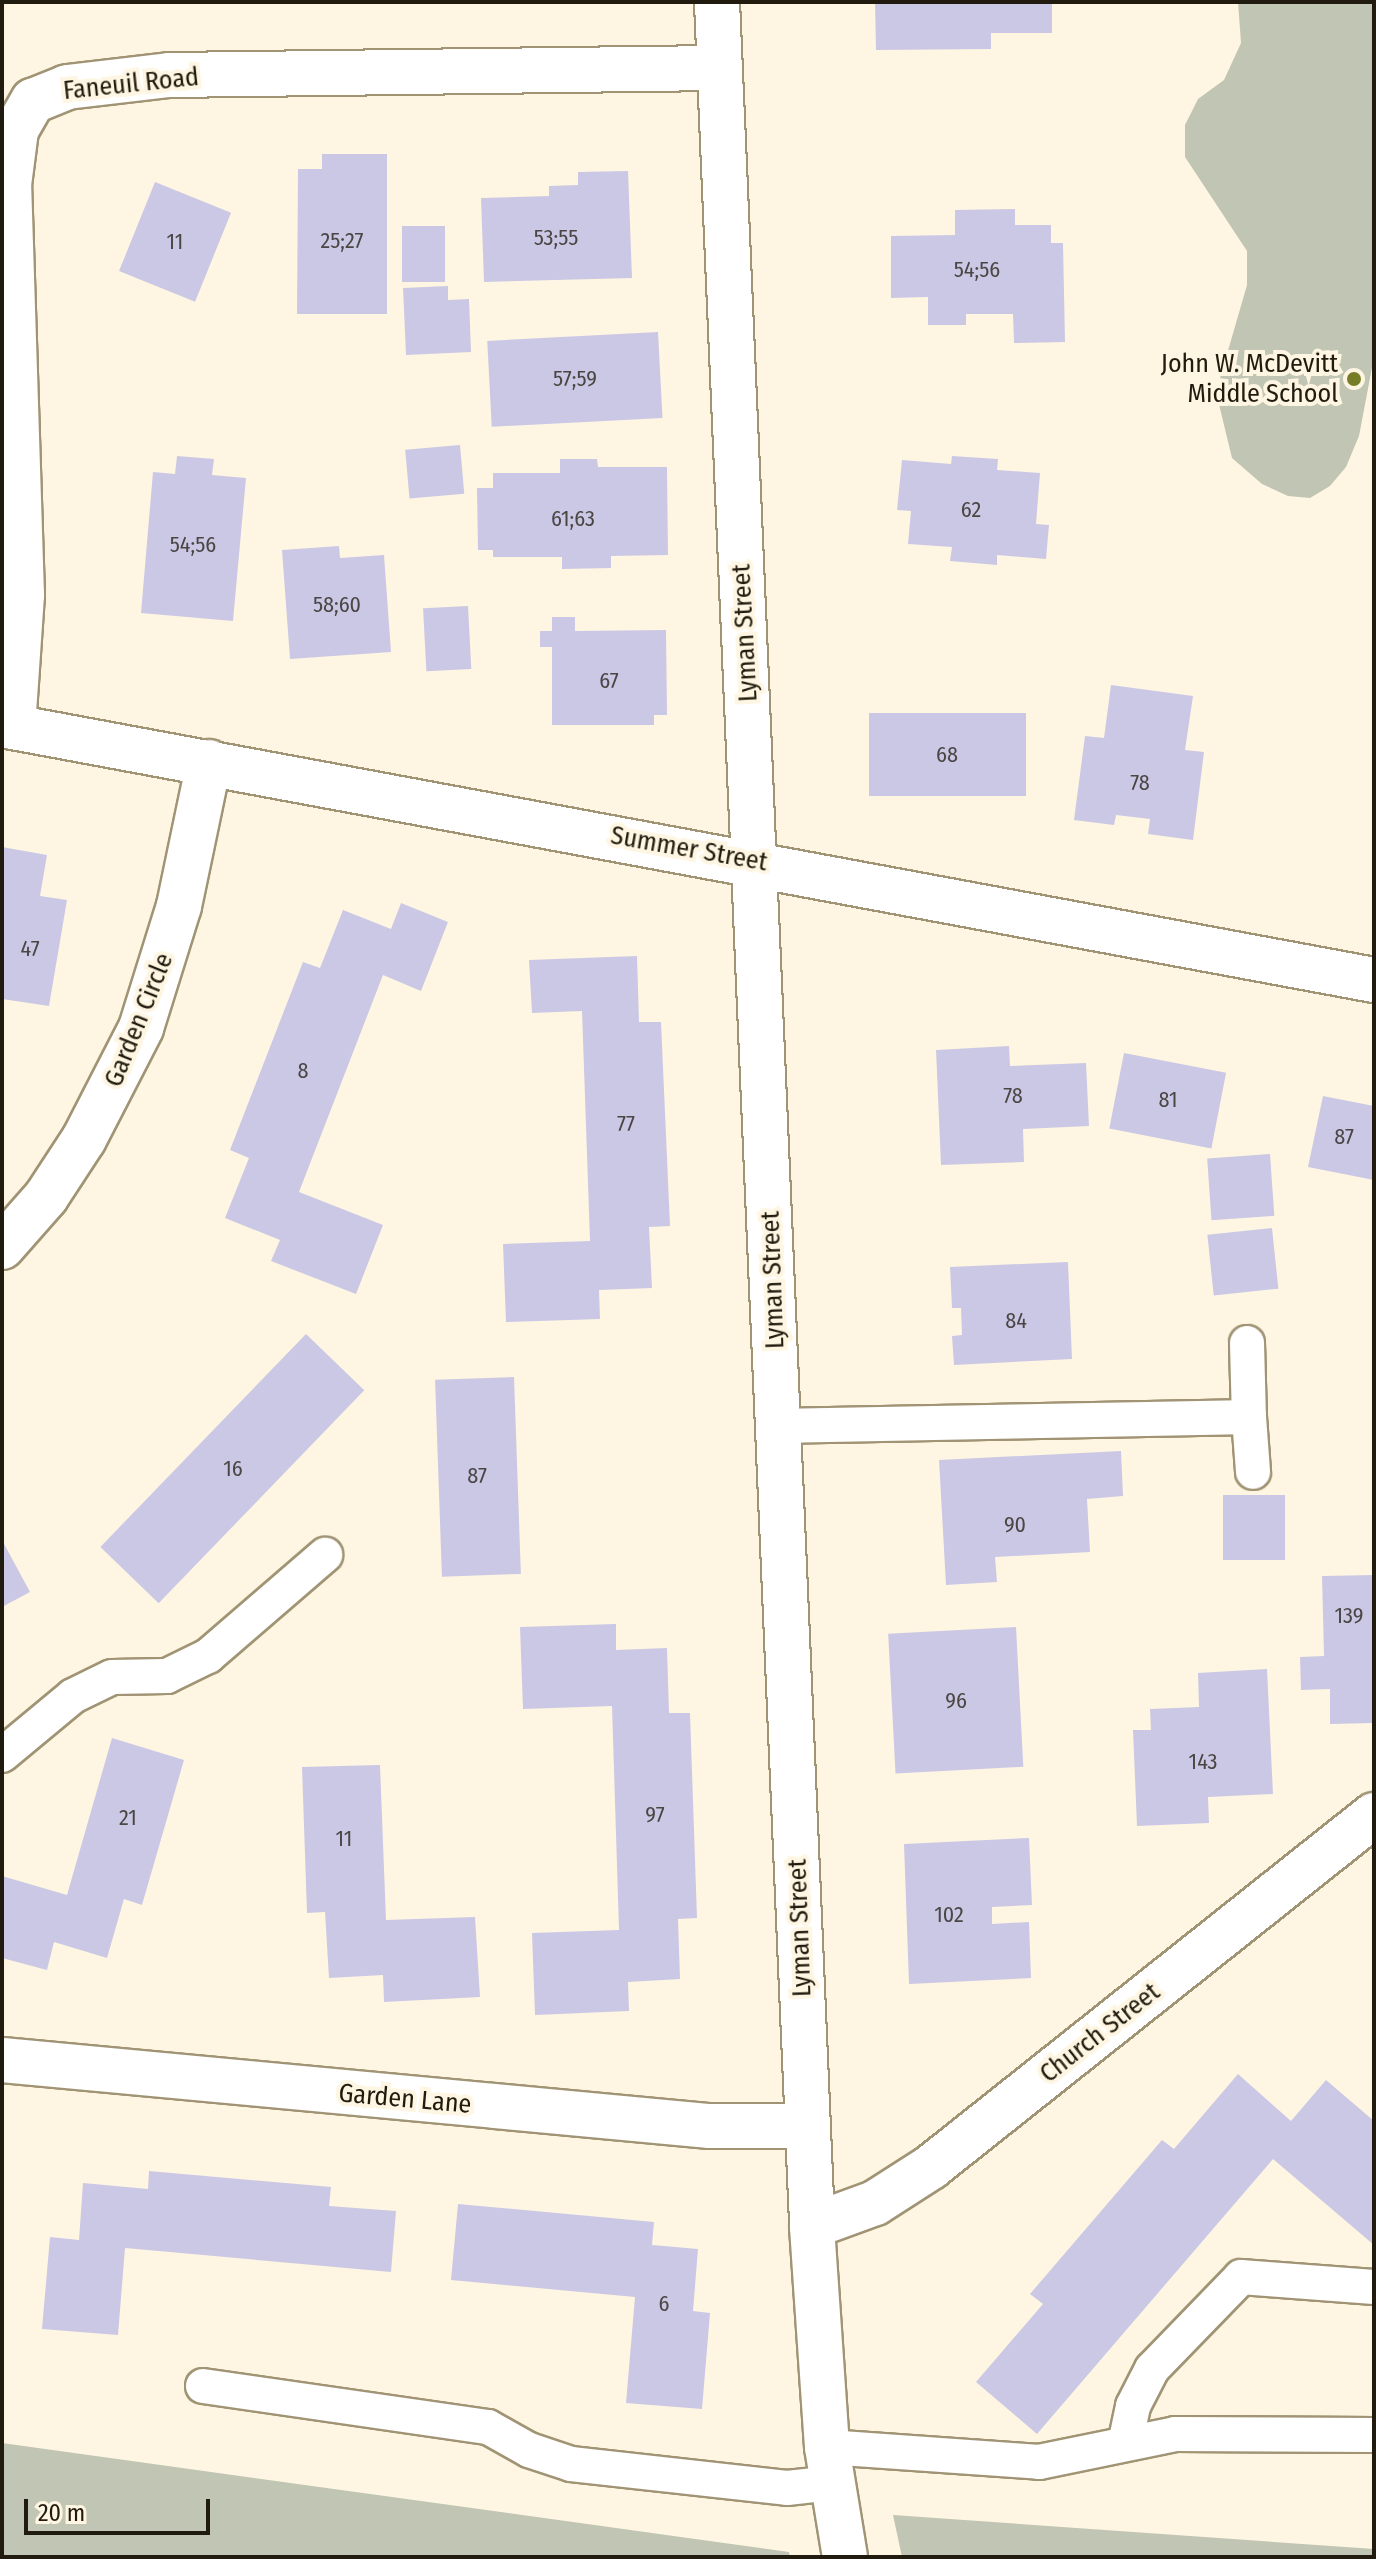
<!DOCTYPE html>
<html>
<head>
<meta charset="utf-8">
<style>
	body { margin:0 }
	#map { position:relative; width:1376px; height:2559px; overflow:hidden; background:#fef6e2; font-family:"Fira Sans Condensed",sans-serif }
	div>[style] { position:absolute }
	.green>* { inset:0; background:#c1c5b3 }
	.building>* { inset:0; background:#cbc8e5; transform-origin:0 0 }
	.roads { filter:drop-shadow(2px 0 #a19475) drop-shadow(-2px 0 #a19475) drop-shadow(0 2px #a19475) drop-shadow(0 -2px #a19475) }
	.service>* { height:34px; margin:-17px; padding:0 17px; transform-origin:17px; border-radius:17px; background:#fff }
	.minor>* { height:44px; margin:-22px; padding:0 22px; transform-origin:22px; border-radius:22px; background:#fff }
	.tertiary>* { height:44px; margin:-22px; padding:0 22px; transform-origin:22px; border-radius:22px; background:#fff }
	.secondary>* { height:44px; margin:-22px; padding:0 22px; transform-origin:22px; border-radius:22px; background:#fff }
	.dots>* { width:22px; height:22px; translate:-50% -50%; box-sizing:border-box; border:4px solid #fef6e2; border-radius:50% }
	span { translate:-50% -50%; white-space:nowrap; text-align:center; line-height:1.15; -webkit-text-stroke:8px #fef6e2; paint-order:stroke }
	.number-label { font-size:22px; color:#4b4644 }
	.number-label span { -webkit-text-stroke-width:0 }
	.street-label { font-size:26px; color:#201b0e }
	.poi-label { font-size:26px; color:#201b0e }
	.right { translate:-100% -50%; text-align:right }
	.frame { position:absolute; inset:0; border:4px solid #201b0e; pointer-events:none }
	.scale { position:absolute; left:24px; top:2499px; width:186px; height:36px; box-sizing:border-box; border:4px solid #201b0e; border-top:0; padding-left:10px; font-size:24px; line-height:28px; white-space:nowrap; color:#201b0e; -webkit-text-stroke:6px #fef6e2; paint-order:stroke }
</style>
</head>
<body>
<div id="map">
	<div class="green">
		<i style="clip-path:polygon(1238px 2px,1374px 2px,1374px 357px,1359px 436px,1346px 467px,1330px 486px,1310px 498px,1288px 496px,1262px 484px,1232px 458px,1216px 392px,1247px 285px,1247px 251px,1185px 157px,1185px 125px,1198px 99px,1224px 80px,1241px 43px)"></i>
		<i style="clip-path:polygon(2px 2443px,789px 2552px,790px 2557px,2px 2557px)"></i>
		<i style="clip-path:polygon(893px 2515px,1374px 2549px,1374px 2557px,902px 2557px)"></i>
	</div>
	<div class="building">
		<i style="clip-path:polygon(875px 2px,1052px 2px,1052px 33px,991px 33px,991px 49px,876px 50px)"></i>
		<i style="clip-path:polygon(322px 154px,387px 154px,387px 314px,297px 314px,298px 169px,322px 169px)"></i>
		<i style="clip-path:polygon(628px 171px,632px 278px,484px 282px,481px 198px,549px 196px,549px 186px,578px 185px,578px 172px)"></i>
		<i style="left:155px;top:182px;width:82px;height:96px;rotate:22deg"></i>
		<i style="clip-path:polygon(1015px 209px,1015px 225px,1051px 225px,1051px 243px,1063px 243px,1065px 342px,1014px 343px,1013px 314px,966px 314px,966px 325px,928px 325px,928px 297px,891px 298px,891px 236px,955px 235px,955px 210px)"></i>
		<i style="left:402px;top:226px;width:43px;height:56px"></i>
		<i style="clip-path:polygon(448px 286px,448px 300px,469px 299px,471px 352px,406px 355px,403px 288px)"></i>
		<i style="left:658px;top:332px;width:86px;height:171px;rotate:87deg"></i>
		<i style="left:460px;top:445px;width:49px;height:55px;rotate:85deg"></i>
		<i style="clip-path:polygon(177px 456px,214px 459px,212px 475px,246px 478px,233px 621px,141px 613px,153px 472px,175px 474px)"></i>
		<i style="clip-path:polygon(952px 456px,998px 459px,997px 470px,1040px 473px,1036px 524px,1049px 525px,1046px 559px,997px 555px,997px 565px,950px 561px,952px 547px,908px 544px,911px 511px,897px 510px,902px 460px,951px 464px)"></i>
		<i style="clip-path:polygon(560px 459px,597px 459px,598px 467px,667px 467px,668px 555px,611px 556px,611px 568px,562px 569px,562px 557px,493px 557px,493px 550px,478px 550px,477px 488px,493px 488px,493px 473px,560px 473px)"></i>
		<i style="clip-path:polygon(339px 546px,340px 558px,384px 555px,391px 652px,290px 659px,282px 550px)"></i>
		<i style="left:468px;top:606px;width:63px;height:45px;rotate:87deg"></i>
		<i style="clip-path:polygon(552px 617px,575px 617px,575px 631px,666px 630px,667px 715px,654px 715px,654px 725px,552px 725px,552px 647px,540px 647px,540px 631px,552px 631px)"></i>
		<i style="clip-path:polygon(1111px 685px,1193px 696px,1185px 750px,1204px 752px,1193px 840px,1148px 834px,1150px 819px,1116px 815px,1114px 825px,1074px 820px,1085px 736px,1104px 738px)"></i>
		<i style="left:869px;top:713px;width:157px;height:83px"></i>
		<i style="clip-path:polygon(2px 847px,47px 855px,40px 896px,67px 900px,49px 1006px,2px 999px)"></i>
		<i style="clip-path:polygon(401px 903px,448px 922px,421px 991px,383px 975px,299px 1192px,383px 1225px,356px 1294px,271px 1261px,280px 1240px,225px 1218px,249px 1158px,230px 1150px,303px 962px,320px 968px,343px 910px,391px 929px)"></i>
		<i style="clip-path:polygon(637px 956px,639px 1022px,661px 1022px,670px 1226px,649px 1227px,652px 1288px,599px 1290px,600px 1319px,506px 1322px,503px 1244px,590px 1241px,582px 1011px,532px 1013px,529px 960px)"></i>
		<i style="clip-path:polygon(1009px 1046px,1010px 1066px,1086px 1063px,1089px 1126px,1023px 1129px,1024px 1162px,941px 1165px,936px 1050px)"></i>
		<i style="left:1124px;top:1053px;width:104px;height:77px;rotate:11deg"></i>
		<i style="clip-path:polygon(1323px 1096px,1374px 1106px,1374px 1180px,1308px 1167px)"></i>
		<i style="left:1270px;top:1154px;width:62px;height:63px;rotate:86deg"></i>
		<i style="left:1272px;top:1228px;width:61px;height:65px;rotate:84deg"></i>
		<i style="clip-path:polygon(1068px 1262px,1072px 1359px,954px 1365px,952px 1336px,962px 1335px,961px 1308px,952px 1308px,950px 1267px)"></i>
		<i style="left:306px;top:1334px;width:81px;height:296px;rotate:44deg"></i>
		<i style="left:514px;top:1377px;width:197px;height:79px;rotate:88deg"></i>
		<i style="clip-path:polygon(1121px 1451px,1123px 1496px,1087px 1499px,1090px 1552px,995px 1557px,997px 1582px,946px 1585px,939px 1460px)"></i>
		<i style="left:1285px;top:1495px;width:65px;height:62px;rotate:90deg"></i>
		<i style="clip-path:polygon(2px 1540px,30px 1592px,2px 1607px)"></i>
		<i style="clip-path:polygon(1374px 1575px,1374px 1723px,1330px 1724px,1330px 1689px,1301px 1690px,1300px 1657px,1324px 1656px,1322px 1576px)"></i>
		<i style="clip-path:polygon(616px 1624px,616px 1650px,667px 1648px,669px 1713px,690px 1713px,697px 1918px,678px 1919px,680px 1979px,628px 1982px,629px 2011px,535px 2015px,532px 1933px,619px 1930px,612px 1706px,523px 1709px,520px 1627px)"></i>
		<i style="left:1016px;top:1627px;width:140px;height:128px;rotate:87deg"></i>
		<i style="clip-path:polygon(1267px 1669px,1273px 1794px,1208px 1797px,1209px 1823px,1137px 1826px,1133px 1730px,1151px 1730px,1150px 1709px,1199px 1707px,1198px 1673px)"></i>
		<i style="clip-path:polygon(112px 1738px,184px 1760px,142px 1905px,124px 1899px,107px 1958px,54px 1942px,47px 1970px,2px 1958px,2px 1876px,67px 1895px)"></i>
		<i style="clip-path:polygon(380px 1765px,386px 1920px,475px 1917px,480px 1997px,384px 2002px,383px 1975px,329px 1978px,325px 1912px,307px 1913px,302px 1767px)"></i>
		<i style="clip-path:polygon(1029px 1838px,1032px 1905px,992px 1907px,992px 1924px,1029px 1922px,1031px 1978px,909px 1984px,904px 1844px)"></i>
		<i style="clip-path:polygon(1238px 2074px,1291px 2121px,1326px 2080px,1374px 2121px,1374px 2245px,1273px 2159px,1037px 2434px,976px 2382px,1043px 2304px,1030px 2294px,1162px 2140px,1174px 2149px)"></i>
		<i style="clip-path:polygon(149px 2171px,331px 2187px,329px 2206px,396px 2211px,391px 2272px,125px 2248px,118px 2335px,42px 2329px,50px 2237px,79px 2240px,83px 2183px,148px 2189px)"></i>
		<i style="clip-path:polygon(458px 2204px,654px 2222px,652px 2245px,698px 2249px,693px 2311px,710px 2313px,702px 2409px,626px 2403px,635px 2297px,451px 2280px)"></i>
	</div>
	<div class="roads">
		<div class="service">
			<i style="left:1247px;top:1343px;width:74px;rotate:88.5deg"></i>
			<i style="left:779px;top:1426px;width:470px;rotate:-1.1deg"></i>
			<i style="left:1249px;top:1417px;width:55px;rotate:85.8deg"></i>
			<i style="left:2px;top:1755px;width:92px;rotate:-39.7deg"></i>
			<i style="left:73px;top:1696px;width:43px;rotate:-26deg"></i>
			<i style="left:112px;top:1677px;width:55px;rotate:-1deg"></i>
			<i style="left:167px;top:1676px;width:46px;rotate:-26deg"></i>
			<i style="left:208px;top:1656px;width:155px;rotate:-40.8deg"></i>
			<i style="left:203px;top:2386px;width:288px;rotate:8.2deg"></i>
			<i style="left:488px;top:2427px;width:47px;rotate:29.3deg"></i>
			<i style="left:529px;top:2450px;width:44px;rotate:18.4deg"></i>
			<i style="left:571px;top:2464px;width:217px;rotate:6.3deg"></i>
			<i style="left:787px;top:2488px;width:45px;rotate:-6.3deg"></i>
			<i style="left:1125px;top:2444px;width:39px;rotate:-78deg"></i>
			<i style="left:1133px;top:2406px;width:42px;rotate:-62.8deg"></i>
			<i style="left:1152px;top:2369px;width:128px;rotate:-45.9deg"></i>
			<i style="left:1241px;top:2277px;width:133px;rotate:4.3deg"></i>
			<i style="left:827px;top:2447px;width:213px;rotate:4deg"></i>
			<i style="left:1039px;top:2462px;width:139px;rotate:-11.6deg"></i>
			<i style="left:1175px;top:2434px;width:199px;rotate:0.3deg"></i>
		</div>
		<div class="minor">
			<i style="left:2px;top:725px;width:1395px;rotate:10.53deg"></i>
			<i style="left:13px;top:727px;width:132px;rotate:-86.1deg"></i>
			<i style="left:22px;top:595px;width:410px;rotate:-91.8deg"></i>
			<i style="left:9px;top:185px;width:55px;rotate:-82.7deg"></i>
			<i style="left:16px;top:130px;width:34px;rotate:-60deg"></i>
			<i style="left:33px;top:101px;width:37px;rotate:-22deg"></i>
			<i style="left:67px;top:87px;width:103px;rotate:-6.7deg"></i>
			<i style="left:169px;top:75px;width:551px;rotate:-0.73deg"></i>
			<i style="left:2px;top:1247px;width:67px;rotate:-48.7deg"></i>
			<i style="left:46px;top:1197px;width:69px;rotate:-56.8deg"></i>
			<i style="left:84px;top:1139px;width:125px;rotate:-62.8deg"></i>
			<i style="left:141px;top:1028px;width:128px;rotate:-72.7deg"></i>
			<i style="left:179px;top:906px;width:147px;rotate:-78.2deg"></i>
			<i style="left:2px;top:2060px;width:711px;rotate:5.33deg"></i>
			<i style="left:710px;top:2126px;width:98px"></i>
		</div>
		<div class="tertiary">
			<i style="left:717px;top:2px;width:2226px;rotate:87.55deg"></i>
		</div>
		<div class="secondary">
			<i style="left:845px;top:2557px;width:111px;rotate:-99.3deg"></i>
			<i style="left:827px;top:2447px;width:222px;rotate:-93.9deg"></i>
			<i style="left:812px;top:2226px;width:67px;rotate:-20.1deg"></i>
			<i style="left:875px;top:2203px;width:67px;rotate:-32.7deg"></i>
			<i style="left:931px;top:2167px;width:566px;rotate:-38.47deg"></i>
		</div>
	</div>
	<div class="dots">
		<i style="left:1354px;top:379px;background:#777d26"></i>
	</div>
	<div class="number-label">
		<span style="left:556px;top:238px">53;55</span>
		<span style="left:342px;top:241px">25;27</span>
		<span style="left:175px;top:242px">11</span>
		<span style="left:977px;top:270px">54;56</span>
		<span style="left:575px;top:379px">57;59</span>
		<span style="left:971px;top:510px">62</span>
		<span style="left:573px;top:519px">61;63</span>
		<span style="left:193px;top:545px">54;56</span>
		<span style="left:337px;top:605px">58;60</span>
		<span style="left:609px;top:681px">67</span>
		<span style="left:947px;top:755px">68</span>
		<span style="left:1140px;top:783px">78</span>
		<span style="left:30px;top:949px">47</span>
		<span style="left:303px;top:1071px">8</span>
		<span style="left:1013px;top:1096px">78</span>
		<span style="left:1168px;top:1100px">81</span>
		<span style="left:626px;top:1124px">77</span>
		<span style="left:1344px;top:1137px">87</span>
		<span style="left:1016px;top:1321px">84</span>
		<span style="left:233px;top:1469px">16</span>
		<span style="left:477px;top:1476px">87</span>
		<span style="left:1015px;top:1525px">90</span>
		<span style="left:1349px;top:1616px">139</span>
		<span style="left:956px;top:1701px">96</span>
		<span style="left:1203px;top:1762px">143</span>
		<span style="left:655px;top:1815px">97</span>
		<span style="left:128px;top:1818px">21</span>
		<span style="left:344px;top:1839px">11</span>
		<span style="left:949px;top:1915px">102</span>
		<span style="left:664px;top:2304px">6</span>
	</div>
	<div class="street-label">
		<span style="left:131px;top:84px;rotate:-6deg">Faneuil Road</span>
		<span style="left:745px;top:633px;rotate:-93deg">Lyman Street</span>
		<span style="left:689px;top:849px;rotate:10deg">Summer Street</span>
		<span style="left:139px;top:1020px;rotate:-68deg">Garden Circle</span>
		<span style="left:773px;top:1280px;rotate:-92deg">Lyman Street</span>
		<span style="left:800px;top:1928px;rotate:-92deg">Lyman Street</span>
		<span style="left:1100px;top:2033px;rotate:-38deg">Church Street</span>
		<span style="left:405px;top:2099px;rotate:5deg">Garden Lane</span>
	</div>
	<div class="poi-label">
		<span class="right" style="left:1338px;top:379px">John W. McDevitt<br>Middle School</span>
	</div>
	<div class="frame"></div>
	<div class="scale">20 m</div>
</div>
</body>
</html>
